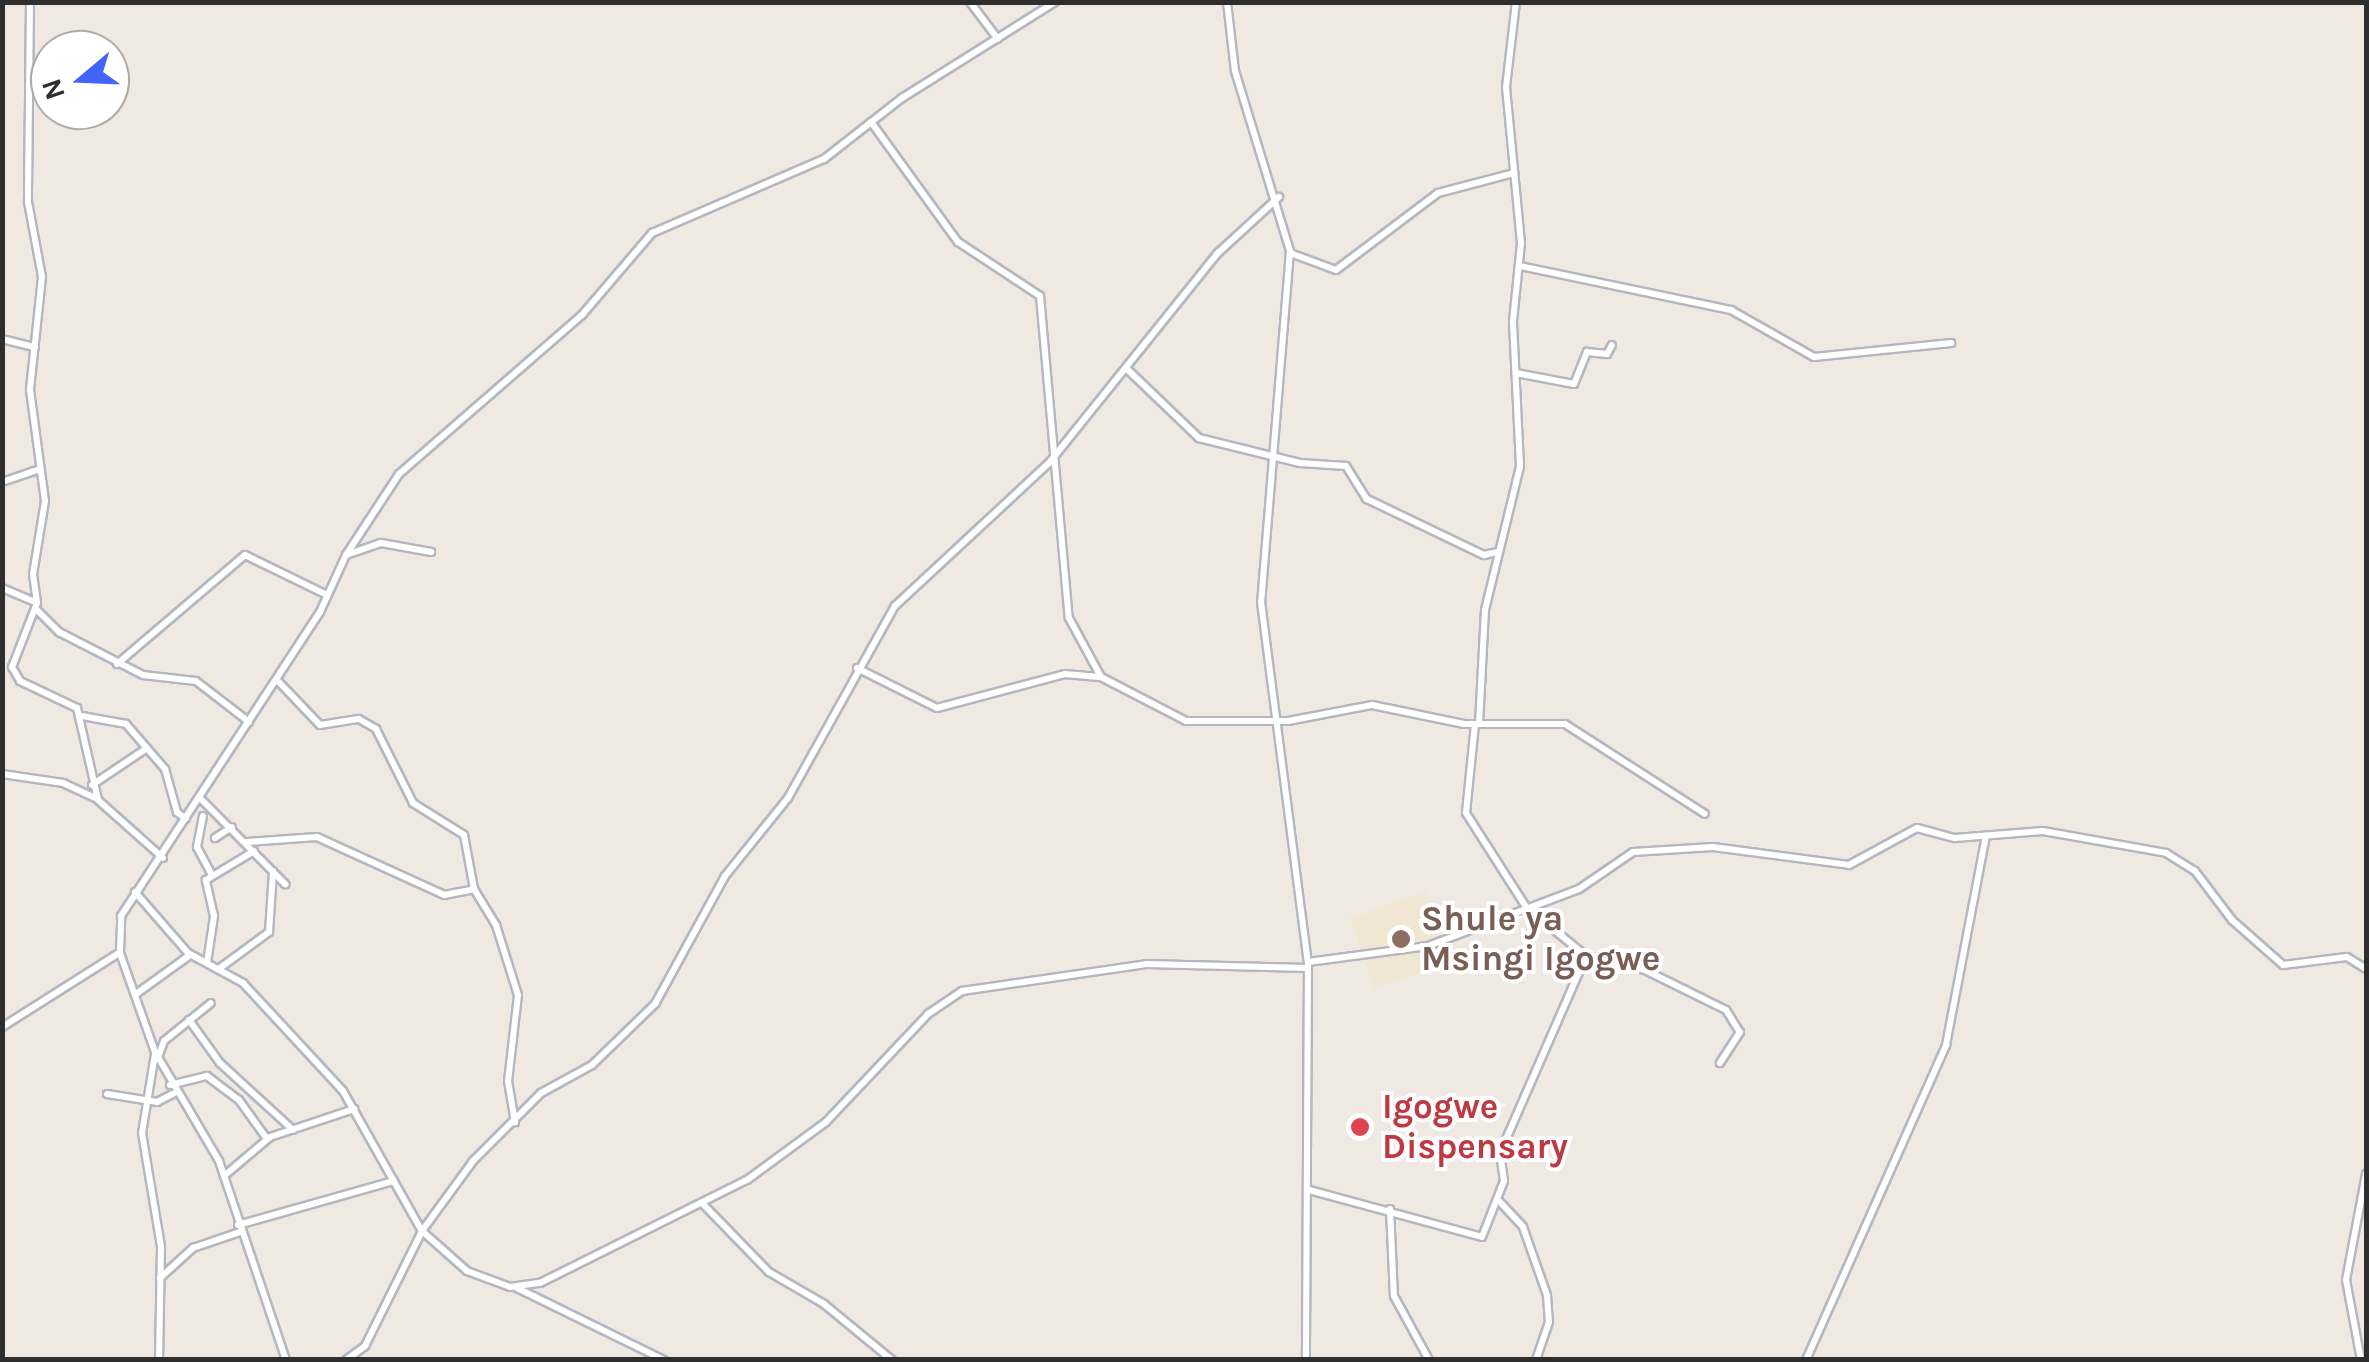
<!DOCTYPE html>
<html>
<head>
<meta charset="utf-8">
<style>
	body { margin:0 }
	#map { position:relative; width:2369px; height:1362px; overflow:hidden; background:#efe9e1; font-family:Karla,sans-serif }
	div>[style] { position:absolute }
	.education>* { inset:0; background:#f0e6d1; transform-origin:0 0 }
	.roads { filter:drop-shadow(2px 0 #b4b7c1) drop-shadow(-2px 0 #b4b7c1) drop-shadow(0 2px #b4b7c1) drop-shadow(0 -2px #b4b7c1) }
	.street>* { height:6px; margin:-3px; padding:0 3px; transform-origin:3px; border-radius:3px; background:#fff }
	.dots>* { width:28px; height:28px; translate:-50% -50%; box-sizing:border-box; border:5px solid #fff; border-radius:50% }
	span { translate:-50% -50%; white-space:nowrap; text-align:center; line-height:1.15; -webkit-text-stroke:8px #fff; paint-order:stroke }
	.education-label { font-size:35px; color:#785e54; font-weight:700 }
	.left { translate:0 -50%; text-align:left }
	.health-label { font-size:35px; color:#be3a42; font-weight:700 }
	.frame { position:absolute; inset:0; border:5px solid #2e2e2e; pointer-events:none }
	.north { position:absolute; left:30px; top:30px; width:100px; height:100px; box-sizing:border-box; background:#fff; border:2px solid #ababab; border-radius:50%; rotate:251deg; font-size:28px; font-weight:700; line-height:40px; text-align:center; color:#2e2e2e }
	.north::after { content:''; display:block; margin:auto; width:35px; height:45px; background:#4264fb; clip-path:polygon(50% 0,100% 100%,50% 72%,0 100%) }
</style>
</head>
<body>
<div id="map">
	<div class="education">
		<i style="left:1426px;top:892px;width:74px;height:80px;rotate:71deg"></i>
	</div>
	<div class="roads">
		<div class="street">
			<i style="left:30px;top:2px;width:200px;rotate:90.6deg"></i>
			<i style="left:28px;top:202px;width:76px;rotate:79.4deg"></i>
			<i style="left:42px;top:277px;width:114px;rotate:96.1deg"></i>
			<i style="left:30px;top:390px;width:112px;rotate:82.3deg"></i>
			<i style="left:45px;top:501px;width:74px;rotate:99.3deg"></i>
			<i style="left:33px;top:574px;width:29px;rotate:82deg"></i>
			<i style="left:37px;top:603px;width:69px;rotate:111.3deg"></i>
			<i style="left:12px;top:667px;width:16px;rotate:60deg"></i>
			<i style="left:20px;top:681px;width:63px;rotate:25.3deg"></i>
			<i style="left:77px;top:708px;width:94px;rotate:77.1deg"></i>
			<i style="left:98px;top:800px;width:87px;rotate:41.7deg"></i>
			<i style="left:970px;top:2px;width:46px;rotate:52.9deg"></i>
			<i style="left:1227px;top:2px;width:69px;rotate:83.4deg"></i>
			<i style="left:1235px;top:71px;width:188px;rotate:73deg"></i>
			<i style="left:1290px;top:251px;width:352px;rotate:94.7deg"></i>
			<i style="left:1261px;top:602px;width:363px;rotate:82.6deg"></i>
			<i style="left:1308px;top:962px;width:398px;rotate:90.3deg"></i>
			<i style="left:871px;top:122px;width:148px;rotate:54.1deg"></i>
			<i style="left:958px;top:242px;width:98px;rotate:33.4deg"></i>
			<i style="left:1040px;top:296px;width:323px;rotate:84.9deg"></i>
			<i style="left:1069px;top:618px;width:67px;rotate:61.5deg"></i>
			<i style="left:1101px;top:677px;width:96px;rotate:27.4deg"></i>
			<i style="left:1186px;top:721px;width:102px"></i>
			<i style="left:1288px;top:721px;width:86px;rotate:-10.8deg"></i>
			<i style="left:1372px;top:705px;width:94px;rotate:11.7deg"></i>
			<i style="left:1464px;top:724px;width:101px"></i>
			<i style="left:1565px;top:724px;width:166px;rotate:32.7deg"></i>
			<i style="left:1290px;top:253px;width:49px;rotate:20.3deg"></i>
			<i style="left:1336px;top:270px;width:128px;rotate:-37deg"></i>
			<i style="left:1438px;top:193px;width:79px;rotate:-14.7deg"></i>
			<i style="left:1520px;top:266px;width:216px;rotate:11.8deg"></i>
			<i style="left:1731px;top:310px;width:95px;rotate:29.5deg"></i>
			<i style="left:1814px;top:357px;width:138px;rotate:-5.8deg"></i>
			<i style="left:2px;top:339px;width:34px;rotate:14deg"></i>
			<i style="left:1127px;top:369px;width:100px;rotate:43.8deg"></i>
			<i style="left:1199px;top:438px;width:104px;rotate:13.9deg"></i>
			<i style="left:1300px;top:463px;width:46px;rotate:3.7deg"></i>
			<i style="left:1346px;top:466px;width:39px;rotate:58deg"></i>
			<i style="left:1367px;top:499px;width:130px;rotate:25.6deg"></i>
			<i style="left:1484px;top:555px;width:13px;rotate:-13deg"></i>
			<i style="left:1516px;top:373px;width:59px;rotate:10.7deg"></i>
			<i style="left:1574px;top:384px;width:35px;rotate:-68deg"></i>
			<i style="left:1587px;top:352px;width:20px;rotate:6deg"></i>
			<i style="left:1607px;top:354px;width:10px;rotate:-61deg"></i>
			<i style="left:2px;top:482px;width:40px;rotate:-18.9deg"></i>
			<i style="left:346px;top:555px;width:37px;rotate:-19deg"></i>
			<i style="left:381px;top:543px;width:51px;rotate:10.2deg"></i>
			<i style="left:2px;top:588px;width:38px;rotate:23deg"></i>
			<i style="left:36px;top:609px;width:33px;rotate:45deg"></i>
			<i style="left:59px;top:632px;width:94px;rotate:27.1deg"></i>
			<i style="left:143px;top:675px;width:53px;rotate:6.5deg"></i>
			<i style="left:196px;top:681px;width:67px;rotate:37.7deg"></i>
			<i style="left:117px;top:664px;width:168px;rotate:-40.4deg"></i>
			<i style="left:245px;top:555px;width:91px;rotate:26deg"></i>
			<i style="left:857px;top:668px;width:89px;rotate:26.6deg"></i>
			<i style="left:937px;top:708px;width:132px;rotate:-14.9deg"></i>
			<i style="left:1065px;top:674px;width:34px;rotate:5deg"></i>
			<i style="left:277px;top:680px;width:62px;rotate:46.3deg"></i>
			<i style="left:320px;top:725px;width:39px;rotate:-9deg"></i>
			<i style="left:359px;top:719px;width:20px;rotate:30deg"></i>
			<i style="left:376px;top:729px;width:83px;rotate:63.4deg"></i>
			<i style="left:413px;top:803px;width:60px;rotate:32.1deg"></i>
			<i style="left:464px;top:835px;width:55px;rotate:79.5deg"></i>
			<i style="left:474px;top:889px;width:42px;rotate:58.6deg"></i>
			<i style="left:496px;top:925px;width:73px;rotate:72.6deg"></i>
			<i style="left:518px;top:995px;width:87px;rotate:96.6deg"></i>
			<i style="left:508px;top:1081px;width:42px;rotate:80.3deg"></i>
			<i style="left:82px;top:716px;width:45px;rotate:10.3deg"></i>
			<i style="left:126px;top:724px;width:60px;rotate:49.1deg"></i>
			<i style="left:165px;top:769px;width:45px;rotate:74.4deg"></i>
			<i style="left:177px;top:812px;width:11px;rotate:38deg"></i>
			<i style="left:1475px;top:724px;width:89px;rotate:95.8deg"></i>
			<i style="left:1466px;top:813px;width:112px;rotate:57.4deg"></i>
			<i style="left:1526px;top:907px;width:77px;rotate:39.2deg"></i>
			<i style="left:1586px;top:956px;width:61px;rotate:13.3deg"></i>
			<i style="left:1645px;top:970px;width:90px;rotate:26.3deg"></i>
			<i style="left:1726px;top:1010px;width:26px;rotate:58deg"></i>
			<i style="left:1740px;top:1032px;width:37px;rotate:123deg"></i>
			<i style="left:1479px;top:724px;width:114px;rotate:-87deg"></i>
			<i style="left:1485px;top:610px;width:148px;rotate:-76.3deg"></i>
			<i style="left:1520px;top:466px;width:145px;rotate:-92.8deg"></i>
			<i style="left:1513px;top:321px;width:78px;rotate:-84.1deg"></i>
			<i style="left:1521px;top:243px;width:157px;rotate:-95.5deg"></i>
			<i style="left:1506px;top:87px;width:86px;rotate:-83.3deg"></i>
			<i style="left:2px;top:774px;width:62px;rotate:8.4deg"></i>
			<i style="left:63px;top:783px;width:35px;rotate:25deg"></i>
			<i style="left:92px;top:785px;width:66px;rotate:-33.9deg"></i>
			<i style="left:201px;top:799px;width:120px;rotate:45.3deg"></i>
			<i style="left:203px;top:816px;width:32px;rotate:101deg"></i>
			<i style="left:197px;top:847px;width:32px;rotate:62deg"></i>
			<i style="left:215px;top:838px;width:20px;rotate:-33deg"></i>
			<i style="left:247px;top:842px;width:70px;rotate:-4.1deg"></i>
			<i style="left:317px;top:837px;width:140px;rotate:24.5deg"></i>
			<i style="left:444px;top:895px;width:31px;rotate:-11deg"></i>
			<i style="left:135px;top:892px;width:81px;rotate:49deg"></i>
			<i style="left:188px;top:953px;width:63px;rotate:28.6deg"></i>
			<i style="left:243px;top:983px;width:147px;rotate:47.2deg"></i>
			<i style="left:343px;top:1091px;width:161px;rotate:60.6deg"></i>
			<i style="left:422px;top:1231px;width:60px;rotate:41.6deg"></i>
			<i style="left:467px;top:1271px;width:46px;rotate:20.4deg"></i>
			<i style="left:510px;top:1287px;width:30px;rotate:-8deg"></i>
			<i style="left:540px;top:1283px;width:231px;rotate:-26.5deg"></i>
			<i style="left:747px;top:1180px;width:98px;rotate:-36.3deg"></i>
			<i style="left:826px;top:1122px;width:149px;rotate:-46.6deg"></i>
			<i style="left:928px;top:1014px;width:41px;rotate:-34.1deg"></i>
			<i style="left:962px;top:991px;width:186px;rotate:-8.3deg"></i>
			<i style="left:1146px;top:964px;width:162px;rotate:1.4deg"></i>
			<i style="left:1308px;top:962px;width:121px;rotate:-7.6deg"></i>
			<i style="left:1428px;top:946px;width:161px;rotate:-20.7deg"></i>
			<i style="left:1579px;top:889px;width:65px;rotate:-34.4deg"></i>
			<i style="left:1633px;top:852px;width:80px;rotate:-3.6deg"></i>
			<i style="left:1713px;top:847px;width:137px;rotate:7.5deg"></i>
			<i style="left:1849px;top:865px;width:77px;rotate:-28.6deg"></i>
			<i style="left:1917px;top:828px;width:39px;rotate:15deg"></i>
			<i style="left:1955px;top:838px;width:88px;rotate:-4.5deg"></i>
			<i style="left:2043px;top:831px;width:125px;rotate:10.1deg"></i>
			<i style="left:2166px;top:853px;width:34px;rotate:32deg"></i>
			<i style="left:2195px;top:871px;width:61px;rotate:52.9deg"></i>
			<i style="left:2232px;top:920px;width:68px;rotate:41.4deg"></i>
			<i style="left:2283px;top:965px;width:64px;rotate:-7.1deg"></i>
			<i style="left:2347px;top:957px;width:22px;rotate:32deg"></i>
			<i style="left:207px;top:963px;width:48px;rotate:-81.5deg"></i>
			<i style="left:214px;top:916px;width:37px;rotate:-103deg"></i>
			<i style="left:206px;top:880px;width:56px;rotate:-31.1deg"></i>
			<i style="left:220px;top:968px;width:61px;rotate:-36.3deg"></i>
			<i style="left:269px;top:932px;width:61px;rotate:-86.2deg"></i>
			<i style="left:136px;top:994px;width:67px;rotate:-35.8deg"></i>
			<i style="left:189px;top:1020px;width:53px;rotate:54.2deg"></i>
			<i style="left:220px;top:1063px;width:99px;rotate:42.5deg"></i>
			<i style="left:2px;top:1027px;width:138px;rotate:-32.3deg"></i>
			<i style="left:155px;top:1054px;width:80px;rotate:99.3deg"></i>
			<i style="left:142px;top:1133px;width:116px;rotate:80.5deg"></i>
			<i style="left:161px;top:1247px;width:113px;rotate:91deg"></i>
			<i style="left:158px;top:1057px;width:17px;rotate:-69deg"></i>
			<i style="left:164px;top:1041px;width:60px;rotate:-39deg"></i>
			<i style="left:170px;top:1085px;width:38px;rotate:-14deg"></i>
			<i style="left:207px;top:1076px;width:40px;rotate:37deg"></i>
			<i style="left:239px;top:1100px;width:48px;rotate:54.3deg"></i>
			<i style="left:107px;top:1094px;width:51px;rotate:9.1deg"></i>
			<i style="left:157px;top:1102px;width:20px;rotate:-27deg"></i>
			<i style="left:224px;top:1176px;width:60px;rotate:-40.3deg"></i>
			<i style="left:270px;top:1137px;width:89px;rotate:-18.4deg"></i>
			<i style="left:1309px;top:1190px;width:179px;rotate:15.2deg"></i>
			<i style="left:1482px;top:1237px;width:60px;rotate:-68.6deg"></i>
			<i style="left:1504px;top:1181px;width:28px;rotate:-98deg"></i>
			<i style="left:1500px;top:1153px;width:215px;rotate:-66.4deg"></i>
			<i style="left:1500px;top:1202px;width:34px;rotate:47deg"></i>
			<i style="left:1523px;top:1227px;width:72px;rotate:70.6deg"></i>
			<i style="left:1547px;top:1295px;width:27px;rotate:86deg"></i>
			<i style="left:1549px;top:1322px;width:40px;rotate:108.9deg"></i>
			<i style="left:703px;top:1204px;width:95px;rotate:45.9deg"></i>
			<i style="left:769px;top:1272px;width:64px;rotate:30.2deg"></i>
			<i style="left:824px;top:1304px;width:88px;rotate:39.5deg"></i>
			<i style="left:1390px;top:1209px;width:87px;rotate:87.4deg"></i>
			<i style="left:1394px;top:1296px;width:73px;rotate:61.3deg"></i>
			<i style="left:238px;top:1225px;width:162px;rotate:-15.8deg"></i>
			<i style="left:160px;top:1278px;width:45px;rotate:-42.3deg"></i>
			<i style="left:193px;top:1248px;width:50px;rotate:-18.8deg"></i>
			<i style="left:517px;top:1288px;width:164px;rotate:26.1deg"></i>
			<i style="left:286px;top:1360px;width:210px;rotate:-108.6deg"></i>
			<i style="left:219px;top:1161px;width:126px;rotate:-120.4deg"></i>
			<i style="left:155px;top:1052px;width:105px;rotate:-109.5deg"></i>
			<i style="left:120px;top:953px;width:37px;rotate:-88deg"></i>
			<i style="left:121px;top:916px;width:363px;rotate:-56.8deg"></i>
			<i style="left:320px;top:612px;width:63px;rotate:-65.5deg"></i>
			<i style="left:346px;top:555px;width:97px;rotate:-56.8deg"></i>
			<i style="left:399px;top:474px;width:242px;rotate:-41deg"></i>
			<i style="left:582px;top:315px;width:108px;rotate:-49.5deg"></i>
			<i style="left:652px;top:233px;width:187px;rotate:-23.3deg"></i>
			<i style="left:824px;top:159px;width:99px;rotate:-38deg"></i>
			<i style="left:902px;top:98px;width:181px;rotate:-32.1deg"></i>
			<i style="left:346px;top:1360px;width:24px;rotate:-36deg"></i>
			<i style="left:365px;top:1346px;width:128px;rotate:-63.6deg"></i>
			<i style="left:422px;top:1231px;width:87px;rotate:-53.9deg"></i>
			<i style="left:473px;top:1161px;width:96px;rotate:-45deg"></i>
			<i style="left:541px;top:1093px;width:58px;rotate:-28.8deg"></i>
			<i style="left:592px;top:1065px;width:88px;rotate:-44.1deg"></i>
			<i style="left:655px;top:1004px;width:146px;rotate:-61.3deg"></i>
			<i style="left:725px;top:876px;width:100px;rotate:-51.1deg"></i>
			<i style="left:788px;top:798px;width:220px;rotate:-60.9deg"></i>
			<i style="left:895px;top:606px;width:210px;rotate:-42.9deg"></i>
			<i style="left:1049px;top:463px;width:270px;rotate:-51.2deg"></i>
			<i style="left:1218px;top:253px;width:83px;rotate:-42.6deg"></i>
			<i style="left:1806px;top:1360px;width:345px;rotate:-66deg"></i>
			<i style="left:1946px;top:1045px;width:213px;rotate:-79.2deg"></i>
			<i style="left:2361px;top:1360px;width:81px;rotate:-100.6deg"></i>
			<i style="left:2346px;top:1280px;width:108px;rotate:-79.3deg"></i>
		</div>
	</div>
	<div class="dots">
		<i style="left:1401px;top:939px;background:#8d6e63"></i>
		<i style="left:1360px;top:1127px;background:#e0444e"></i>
	</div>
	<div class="education-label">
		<span class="left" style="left:1421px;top:939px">Shule ya<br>Msingi Igogwe</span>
	</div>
	<div class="health-label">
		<span class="left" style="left:1382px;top:1127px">Igogwe<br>Dispensary</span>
	</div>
	<div class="frame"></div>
	<div class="north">N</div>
</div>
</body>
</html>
